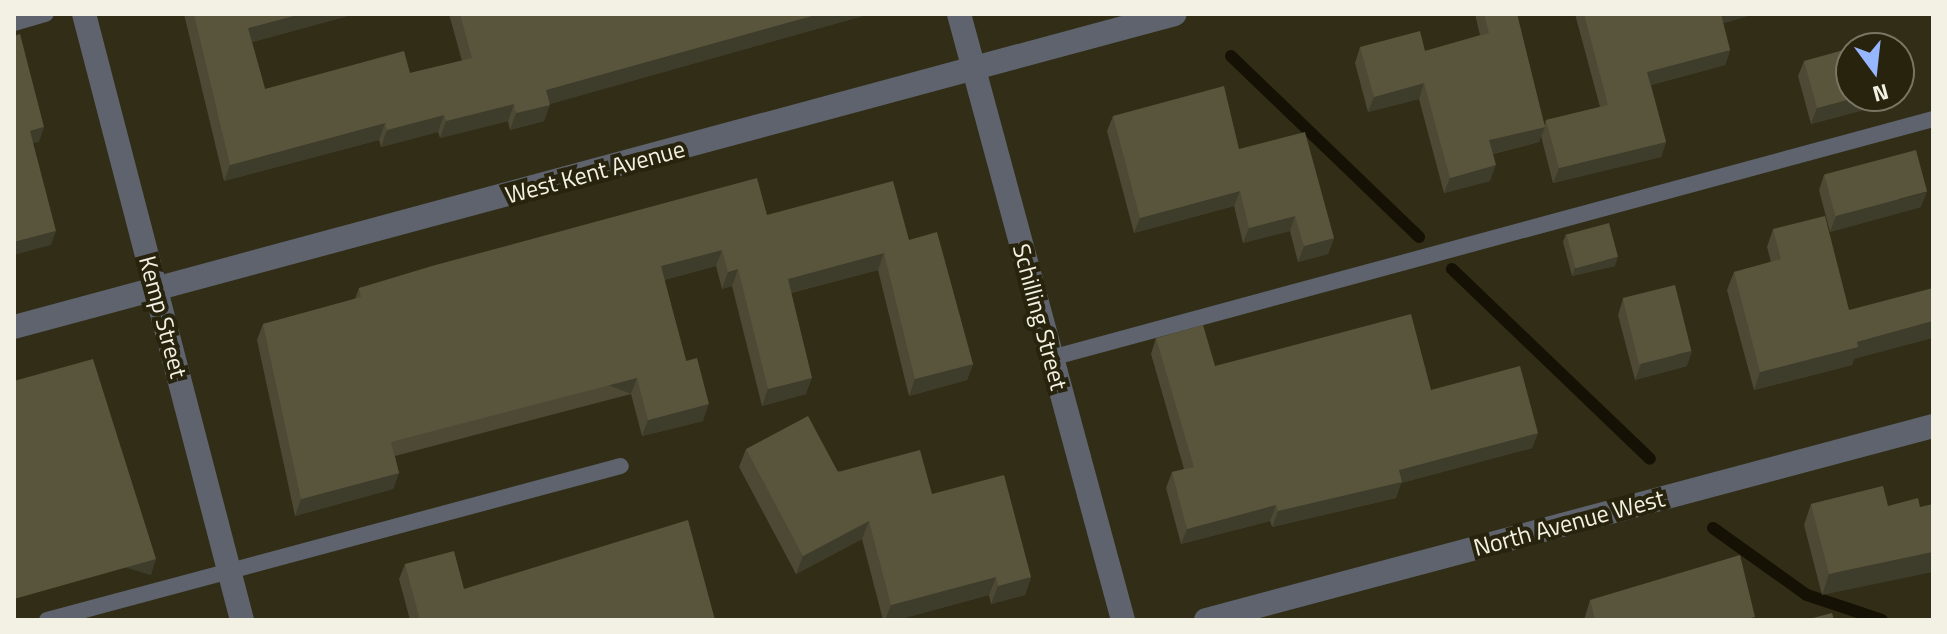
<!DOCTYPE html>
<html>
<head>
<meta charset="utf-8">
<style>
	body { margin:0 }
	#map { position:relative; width:1947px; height:634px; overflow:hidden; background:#312d16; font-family:"Titillium Web",sans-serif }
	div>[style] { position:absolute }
	.stream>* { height:12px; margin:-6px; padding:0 6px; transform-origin:6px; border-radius:6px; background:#151205 }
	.lane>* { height:16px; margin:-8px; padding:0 8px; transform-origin:8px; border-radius:8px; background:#5e636d }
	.street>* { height:24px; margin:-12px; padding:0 12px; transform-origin:12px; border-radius:12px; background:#5e636d }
	.wall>* { inset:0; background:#4d4934 }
	.shaded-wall>* { inset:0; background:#3e3c2b; transform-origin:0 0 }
	.building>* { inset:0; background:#59553d; transform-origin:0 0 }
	span { translate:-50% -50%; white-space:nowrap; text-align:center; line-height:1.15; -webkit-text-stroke:8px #27230c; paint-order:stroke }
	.street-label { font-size:24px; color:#f3f1e3 }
	.frame { position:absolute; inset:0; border:16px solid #f3f1e3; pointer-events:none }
	.north { position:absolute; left:1835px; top:32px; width:80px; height:80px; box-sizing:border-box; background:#27230c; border:2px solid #797562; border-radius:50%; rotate:165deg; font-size:22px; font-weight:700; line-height:32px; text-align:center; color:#f3f1e3 }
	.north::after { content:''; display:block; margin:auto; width:28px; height:36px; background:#96b6fd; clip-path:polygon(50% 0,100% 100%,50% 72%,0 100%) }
</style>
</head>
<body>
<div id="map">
	<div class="stream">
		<i style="left:1231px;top:56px;width:261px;rotate:43.9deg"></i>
		<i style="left:1452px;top:269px;width:274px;rotate:43.8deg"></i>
		<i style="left:1713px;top:528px;width:115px;rotate:35.5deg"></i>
		<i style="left:1807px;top:595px;width:79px;rotate:18.4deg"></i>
	</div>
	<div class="lane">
		<i style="left:14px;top:23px;width:33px;rotate:-16deg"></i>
		<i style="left:1051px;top:358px;width:914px;rotate:-15.16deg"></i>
		<i style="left:47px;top:620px;width:594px;rotate:-15.02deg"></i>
	</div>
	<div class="street">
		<i style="left:84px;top:14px;width:626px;rotate:75.39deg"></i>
		<i style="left:959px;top:14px;width:628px;rotate:74.86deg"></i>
		<i style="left:14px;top:327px;width:1202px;rotate:-15.09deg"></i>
		<i style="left:1206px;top:620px;width:752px;rotate:-14.94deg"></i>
	</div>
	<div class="wall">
		<i style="clip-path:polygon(184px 14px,355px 14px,252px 42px,265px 89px,410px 73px,462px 61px,449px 14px,870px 14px,549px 104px,544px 121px,510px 130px,508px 121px,440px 138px,438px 132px,381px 147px,379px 140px,224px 181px)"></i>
		<i style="clip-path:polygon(1475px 14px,1517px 14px,1544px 126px,1546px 120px,1600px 107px,1575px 14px,1755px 14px,1723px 23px,1730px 50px,1725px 65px,1651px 85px,1666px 142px,1661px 157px,1553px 183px,1541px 136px,1539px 142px,1493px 154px,1490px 181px,1444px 193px,1419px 99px,1368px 112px,1355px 63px,1360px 47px,1425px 51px,1480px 35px)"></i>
		<i style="clip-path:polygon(1804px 61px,1867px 109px,1811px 124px,1798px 76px)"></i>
		<i style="clip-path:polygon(1113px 116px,1239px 149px,1334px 238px,1328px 254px,1298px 262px,1290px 231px,1243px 243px,1234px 206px,1134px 233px,1107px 131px)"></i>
		<i style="clip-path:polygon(1824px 175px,1921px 207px,1830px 232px,1819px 190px)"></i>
		<i style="clip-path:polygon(767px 215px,909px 240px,973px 364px,967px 380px,909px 396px,878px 270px,791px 293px,806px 394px,762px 406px,732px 286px,722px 289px,716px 266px,664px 280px,703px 421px,642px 436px,631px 394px,395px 456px,399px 473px,393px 489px,295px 516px,257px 340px,263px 324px,355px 299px,359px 288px)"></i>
		<i style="clip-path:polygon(1773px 229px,1854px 359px,1852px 365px,1754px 390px,1727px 290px,1734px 272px,1771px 262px,1767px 247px)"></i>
		<i style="clip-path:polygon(1566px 234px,1615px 266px,1572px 276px,1563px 242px)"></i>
		<i style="clip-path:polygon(1623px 299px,1687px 366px,1635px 380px,1618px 315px)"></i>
		<i style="clip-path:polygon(1156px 338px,1215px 366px,1431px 390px,1538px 433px,1532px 448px,1401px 483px,1396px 498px,1272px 527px,1270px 521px,1181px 544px,1166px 488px,1172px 472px,1184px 469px,1151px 354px)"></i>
		<i style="clip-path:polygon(746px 449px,932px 494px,1031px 577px,1025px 595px,991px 604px,989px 595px,897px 620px,883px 620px,862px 539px,796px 574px,739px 467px)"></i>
		<i style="clip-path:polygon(1883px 486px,1822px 595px,1804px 525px,1811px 504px)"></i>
		<i style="clip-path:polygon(405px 564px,464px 589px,715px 620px,410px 620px,399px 579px)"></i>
		<i style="clip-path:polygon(1590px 600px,1754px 620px,1584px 620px)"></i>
	</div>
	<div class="shaded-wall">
		<i style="clip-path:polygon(301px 14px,355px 14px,242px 45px,248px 28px)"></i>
		<i style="clip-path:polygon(819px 14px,870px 14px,540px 107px,546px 90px)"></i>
		<i style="clip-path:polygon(1719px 14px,1755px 14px,1714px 26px)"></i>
		<i style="clip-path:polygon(1730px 50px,1725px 65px,1642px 87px,1647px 72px)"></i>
		<i style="clip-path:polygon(1424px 83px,1419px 99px,1368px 112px,1374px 97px)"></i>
		<i style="clip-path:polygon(1862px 96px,1872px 96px,1867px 109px,1811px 124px,1817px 108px)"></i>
		<i style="clip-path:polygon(514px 104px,508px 121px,440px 138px,446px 121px)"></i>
		<i style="clip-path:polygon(550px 105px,544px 121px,510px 130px,516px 113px)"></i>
		<i style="clip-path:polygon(444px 115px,438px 132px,381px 147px,387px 130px)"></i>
		<i style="clip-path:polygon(385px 123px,379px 140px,224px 181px,230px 165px)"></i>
		<i style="clip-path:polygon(44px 127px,39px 142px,24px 145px,30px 131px)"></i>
		<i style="clip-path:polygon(1545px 127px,1539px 142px,1483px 156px,1489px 140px)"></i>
		<i style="clip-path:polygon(1666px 142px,1661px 157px,1553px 183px,1559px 168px)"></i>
		<i style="clip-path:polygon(1496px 165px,1490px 181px,1444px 193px,1450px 178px)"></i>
		<i style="clip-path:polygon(1240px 191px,1234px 206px,1134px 233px,1140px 218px)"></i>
		<i style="clip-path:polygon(1927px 192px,1921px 207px,1830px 232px,1836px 216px)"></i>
		<i style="clip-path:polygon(1295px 216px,1290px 231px,1243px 243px,1249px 228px)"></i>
		<i style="clip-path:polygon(56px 231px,51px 245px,14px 255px,14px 242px)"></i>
		<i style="clip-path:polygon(1334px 238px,1328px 254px,1298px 262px,1304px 246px)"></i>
		<i style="clip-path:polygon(722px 250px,716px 266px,655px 282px,661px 266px)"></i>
		<i style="clip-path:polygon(884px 253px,878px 270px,782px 295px,788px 279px)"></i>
		<i style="clip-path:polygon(1618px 257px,1615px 266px,1572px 276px,1575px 268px)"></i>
		<i style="clip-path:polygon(738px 269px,732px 286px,722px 289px,728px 272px)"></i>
		<i style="clip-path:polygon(1933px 321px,1933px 338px,1854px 359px,1852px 365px,1754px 390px,1760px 372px,1857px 342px)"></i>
		<i style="clip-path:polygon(1692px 351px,1687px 366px,1635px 380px,1641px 364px)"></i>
		<i style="clip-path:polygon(973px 364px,967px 380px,909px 396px,915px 379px)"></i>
		<i style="left:637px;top:378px;width:17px;height:254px;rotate:111deg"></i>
		<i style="clip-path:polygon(812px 378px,806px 394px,762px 406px,768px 389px)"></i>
		<i style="clip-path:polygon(709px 404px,703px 421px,642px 436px,648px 420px)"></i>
		<i style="clip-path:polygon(1538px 433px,1532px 448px,1401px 483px,1396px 498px,1272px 527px,1278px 511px,1399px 470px)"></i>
		<i style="clip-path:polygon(399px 473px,393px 489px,295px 516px,301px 499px)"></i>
		<i style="clip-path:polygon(1276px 505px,1270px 521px,1181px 544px,1187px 529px)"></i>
		<i style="clip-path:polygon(869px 521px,862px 539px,796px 574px,803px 556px)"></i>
		<i style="clip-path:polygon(1933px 552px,1933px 572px,1822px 595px,1829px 574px)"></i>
		<i style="left:156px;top:559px;width:17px;height:148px;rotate:107deg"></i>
		<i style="clip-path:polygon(996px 577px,989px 595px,897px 620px,885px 620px,891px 605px)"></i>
		<i style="clip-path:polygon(1031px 577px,1025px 595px,991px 604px,998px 586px)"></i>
	</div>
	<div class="building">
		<i style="clip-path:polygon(194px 14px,301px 14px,248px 28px,265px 89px,404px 51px,410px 73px,472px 58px,460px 14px,819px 14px,546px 90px,550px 105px,516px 113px,514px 104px,446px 121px,444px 115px,387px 130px,385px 123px,230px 165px)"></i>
		<i style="clip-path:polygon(1484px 14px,1517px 14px,1545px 127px,1489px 140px,1496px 165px,1450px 178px,1424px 83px,1374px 97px,1360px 47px,1420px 31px,1425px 51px,1489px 33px)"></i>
		<i style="clip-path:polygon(1584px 14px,1721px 14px,1730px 50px,1647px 72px,1666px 142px,1559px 168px,1546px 120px,1608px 105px)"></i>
		<i style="clip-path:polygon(20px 34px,44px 127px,30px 131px,56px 231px,14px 242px,14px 36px)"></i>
		<i style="clip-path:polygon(1851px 48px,1851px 96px,1862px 96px,1817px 108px,1804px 61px)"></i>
		<i style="clip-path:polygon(1224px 86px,1239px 149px,1305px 132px,1334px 238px,1304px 246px,1295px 216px,1249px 228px,1240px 191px,1140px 218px,1113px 116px)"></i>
		<i style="left:1916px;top:150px;width:43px;height:95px;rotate:75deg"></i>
		<i style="clip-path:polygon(757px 178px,767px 215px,893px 181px,909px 240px,937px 232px,973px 364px,915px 379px,884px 253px,788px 279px,812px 378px,768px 389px,738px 269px,728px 272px,722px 250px,661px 266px,686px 361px,697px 358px,709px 404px,648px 420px,637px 378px,391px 442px,399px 473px,301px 499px,263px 324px,361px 297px,359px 288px,432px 266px)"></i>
		<i style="clip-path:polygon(1825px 216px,1849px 310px,1933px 288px,1933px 321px,1857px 342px,1858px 347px,1760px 372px,1734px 272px,1781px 259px,1773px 229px)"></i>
		<i style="left:1609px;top:223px;width:35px;height:44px;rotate:75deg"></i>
		<i style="left:1675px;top:285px;width:68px;height:54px;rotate:76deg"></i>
		<i style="clip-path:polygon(1411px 314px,1431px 390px,1520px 366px,1538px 433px,1399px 470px,1402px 482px,1278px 511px,1276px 505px,1187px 529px,1172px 472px,1194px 467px,1156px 338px,1203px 325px,1215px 366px)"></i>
		<i style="clip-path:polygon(93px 359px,156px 559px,14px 599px,14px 381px)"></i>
		<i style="clip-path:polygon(808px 416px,838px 472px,920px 450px,932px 494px,1004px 475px,1031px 577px,998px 586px,996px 577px,891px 605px,869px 521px,803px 556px,746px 449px)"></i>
		<i style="clip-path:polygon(1883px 486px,1888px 506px,1918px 498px,1920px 507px,1933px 504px,1933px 552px,1829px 574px,1811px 504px)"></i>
		<i style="clip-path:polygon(688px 520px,715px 620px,420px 620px,405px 564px,454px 551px,464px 589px)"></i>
		<i style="clip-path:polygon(1740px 555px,1755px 617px,1742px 620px,1592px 620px,1595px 619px,1590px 600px)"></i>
		<i style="clip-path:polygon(1832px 613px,1834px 620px,1805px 620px)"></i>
	</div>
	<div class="street-label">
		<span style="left:595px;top:172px;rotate:-15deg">West Kent Avenue</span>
		<span style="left:163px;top:317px;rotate:75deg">Kemp Street</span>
		<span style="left:1040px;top:317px;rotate:75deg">Schilling Street</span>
		<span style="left:1569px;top:523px;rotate:-15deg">North Avenue West</span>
	</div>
	<div class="frame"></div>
	<div class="north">N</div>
</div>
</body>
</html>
